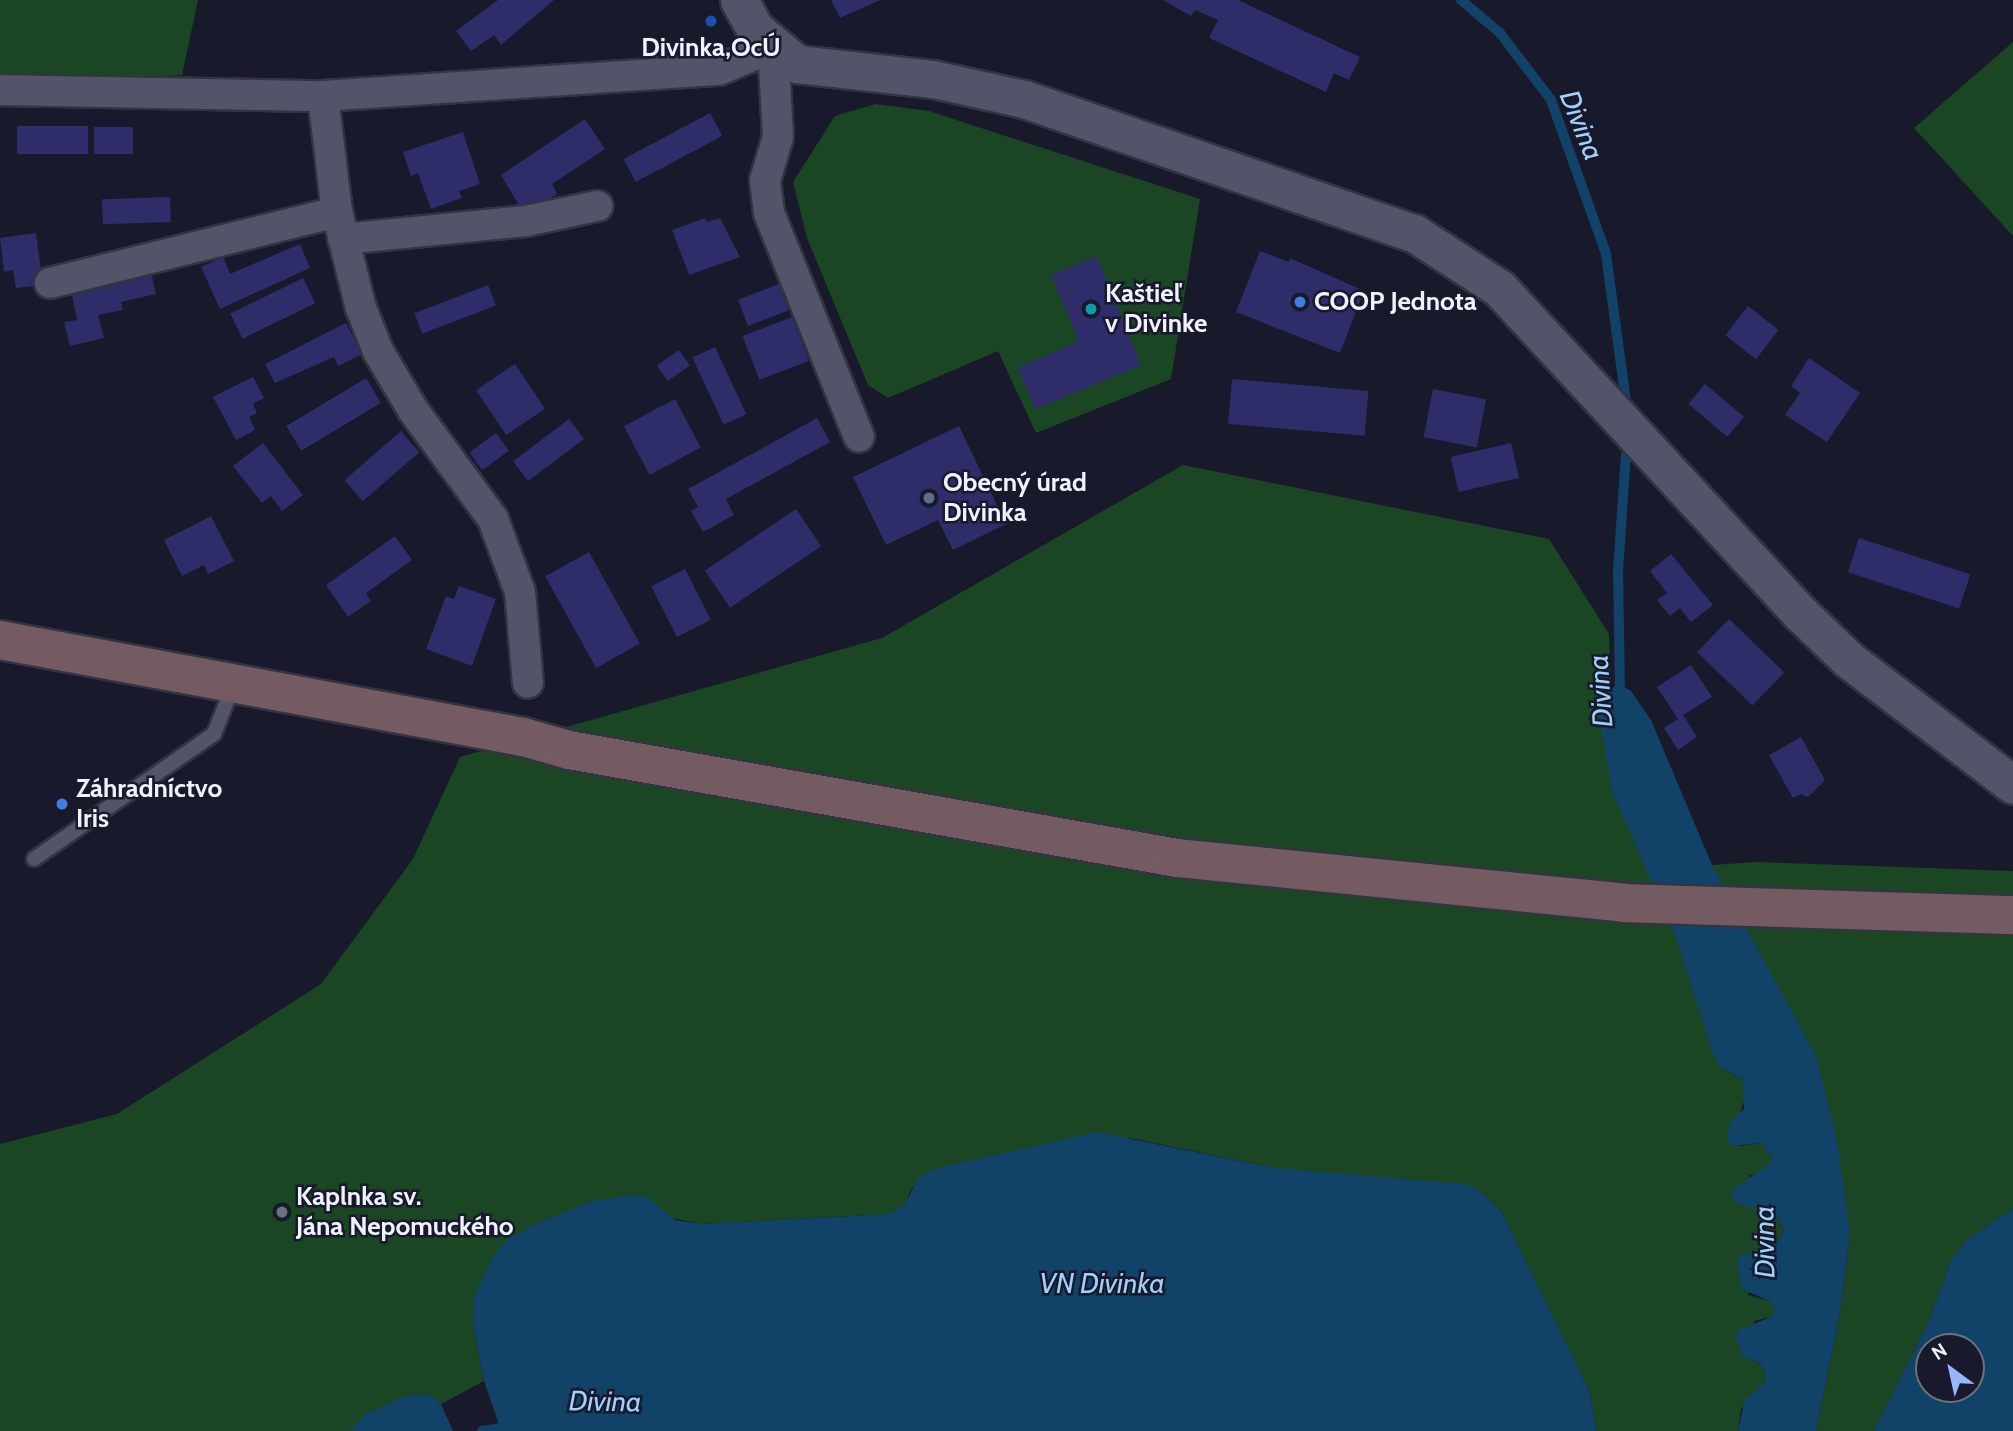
<!DOCTYPE html>
<html>
<head>
<meta charset="utf-8">
<style>
	body { margin:0 }
	#map { position:relative; width:2013px; height:1431px; overflow:hidden; background:#18192b; font-family:Cabin,sans-serif }
	div>[style] { position:absolute }
	.green>* { inset:0; background:#1b4623 }
	.water>* { inset:0; background:#114267 }
	.stream>* { height:10px; margin:-5px; padding:0 5px; transform-origin:5px; border-radius:5px; background:#114267 }
	.building>* { inset:0; background:#2e2c69; transform-origin:0 0 }
	.roads { filter:drop-shadow(2px 0 #333341) drop-shadow(-2px 0 #333341) drop-shadow(0 2px #333341) drop-shadow(0 -2px #333341) }
	.service>* { height:14px; margin:-7px; padding:0 7px; transform-origin:7px; border-radius:7px; background:#525469 }
	.minor>* { height:30px; margin:-15px; padding:0 15px; transform-origin:15px; border-radius:15px; background:#525469 }
	.tertiary>* { height:37px; margin:-18.5px; padding:0 18.5px; transform-origin:18.5px; border-radius:18.5px; background:#525469 }
	.secondary>* { height:38px; margin:-19px; padding:0 19px; transform-origin:19px; border-radius:19px; background:#745b62 }
	.dots>* { width:19px; height:19px; translate:-50% -50%; box-sizing:border-box; border:4px solid #18192b; border-radius:50% }
	span { translate:-50% -50%; white-space:nowrap; text-align:center; line-height:1.15; -webkit-text-stroke:5px #18192b; paint-order:stroke }
	.poi-label { font-size:26px; color:#eff1fe; font-weight:700 }
	.left { translate:0 -50%; text-align:left }
	.water-label { font-size:28px; color:#a0d1fc; font-style:italic }
	.north { position:absolute; left:1915px; top:1333px; width:70px; height:70px; box-sizing:border-box; background:#18192b; border:2px solid #6e6f7f; border-radius:50%; rotate:327deg; font-size:19px; font-weight:700; line-height:28px; text-align:center; color:#eff1fe }
	.north::after { content:''; display:block; margin:auto; width:24px; height:32px; background:#99b5fd; clip-path:polygon(50% 0,100% 100%,50% 72%,0 100%) }
</style>
</head>
<body>
<div id="map">
	<div class="green">
		<i style="clip-path:polygon(0 0,198px 0,182px 75px,0 84px)"></i>
		<i style="clip-path:polygon(2013px 42px,2013px 236px,1914px 128px)"></i>
		<i style="clip-path:polygon(876px 104px,929px 111px,1200px 199px,1171px 379px,1036px 433px,998px 351px,888px 398px,868px 385px,807px 238px,793px 182px,835px 116px)"></i>
		<i style="clip-path:polygon(1183px 465px,1549px 539px,1609px 634px,1611px 686px,1603px 694px,1712px 1051px,1727px 1071px,1743px 1079px,1746px 1095px,1739px 1116px,1740px 1146px,1764px 1143px,1773px 1161px,1768px 1168px,1749px 1176px,1762px 1209px,1773px 1209px,1784px 1231px,1777px 1242px,1765px 1246px,1748px 1295px,1770px 1301px,1775px 1309px,1771px 1317px,1754px 1321px,1750px 1360px,1760px 1363px,1766px 1373px,1764px 1384px,1741px 1409px,1738px 1431px,1596px 1431px,1590px 1393px,1579px 1370px,1501px 1211px,1484px 1194px,1274px 1168px,1130px 1138px,912px 1188px,905px 1204px,890px 1214px,701px 1224px,589px 1202px,509px 1238px,473px 1325px,484px 1381px,441px 1404px,431px 1395px,408px 1395px,350px 1431px,0 1431px,0 1144px,117px 1114px,321px 984px,413px 859px,460px 757px,882px 638px)"></i>
		<i style="clip-path:polygon(1756px 862px,2013px 871px,2013px 1208px,1967px 1240px,1950px 1262px,1928px 1323px,1874px 1431px,1816px 1431px,1840px 1313px,1850px 1233px,1712px 865px)"></i>
	</div>
	<div class="water">
		<i style="clip-path:polygon(1619px 684px,1631px 691px,1651px 720px,1712px 865px,1816px 1056px,1837px 1140px,1850px 1233px,1840px 1313px,1816px 1431px,1738px 1431px,1745px 1399px,1764px 1384px,1766px 1373px,1760px 1363px,1743px 1357px,1736px 1339px,1738px 1330px,1771px 1317px,1775px 1309px,1770px 1301px,1741px 1289px,1737px 1258px,1777px 1242px,1784px 1231px,1773px 1209px,1742px 1206px,1734px 1201px,1732px 1190px,1773px 1161px,1763px 1143px,1731px 1146px,1727px 1140px,1730px 1122px,1744px 1109px,1743px 1079px,1720px 1067px,1712px 1051px,1676px 938px,1612px 791px,1598px 709px,1603px 694px)"></i>
		<i style="clip-path:polygon(1097px 1132px,1274px 1168px,1466px 1184px,1484px 1194px,1501px 1211px,1579px 1370px,1590px 1393px,1596px 1431px,501px 1431px,484px 1381px,473px 1325px,474px 1297px,492px 1258px,509px 1238px,540px 1222px,589px 1202px,632px 1195px,646px 1196px,675px 1220px,701px 1224px,890px 1214px,905px 1204px,919px 1177px,937px 1168px)"></i>
		<i style="clip-path:polygon(evenodd,2013px 1208px,2013px 1431px,1874px 1431px,1928px 1323px,1950px 1262px,1967px 1240px,2013px 1208px,1929px 1347px,1971px 1347px,1971px 1389px,1929px 1389px,1929px 1347px)"></i>
		<i style="clip-path:polygon(408px 1395px,431px 1395px,441px 1404px,453px 1431px,350px 1431px,365px 1414px)"></i>
	</div>
	<div class="stream">
		<i style="left:1461px;top:0;width:51px;rotate:40.2deg"></i>
		<i style="left:1500px;top:33px;width:84px;rotate:52.7deg"></i>
		<i style="left:1551px;top:100px;width:164px;rotate:70.3deg"></i>
		<i style="left:1606px;top:254px;width:163px;rotate:82.3deg"></i>
		<i style="left:1620px;top:695px;width:124px;rotate:-90.9deg"></i>
		<i style="left:1618px;top:571px;width:132px;rotate:-86.1deg"></i>
		<i style="left:482px;top:1431px;width:31px;rotate:-9deg"></i>
	</div>
	<div class="building">
		<i style="clip-path:polygon(498px 0,554px 0,501px 45px,494px 35px,471px 51px,456px 31px)"></i>
		<i style="clip-path:polygon(831px 0,880px 0,840px 18px)"></i>
		<i style="clip-path:polygon(1163px 0,1238px 0,1360px 57px,1349px 80px,1334px 73px,1326px 92px,1209px 38px,1218px 20px,1195px 10px,1191px 16px)"></i>
		<i style="left:710px;top:113px;width:26px;height:98px;rotate:62deg"></i>
		<i style="clip-path:polygon(585px 119px,605px 149px,552px 184px,557px 194px,524px 214px,501px 175px)"></i>
		<i style="left:88px;top:126px;width:28px;height:71px;rotate:90deg"></i>
		<i style="left:94px;top:127px;width:39px;height:27px"></i>
		<i style="clip-path:polygon(463px 132px,480px 184px,459px 191px,462px 198px,431px 209px,418px 173px,411px 176px,403px 152px)"></i>
		<i style="left:170px;top:197px;width:25px;height:68px;rotate:88deg"></i>
		<i style="clip-path:polygon(705px 218px,707px 222px,720px 218px,740px 257px,689px 275px,672px 230px)"></i>
		<i style="clip-path:polygon(36px 233px,43px 285px,16px 288px,13px 270px,4px 272px,0 238px)"></i>
		<i style="clip-path:polygon(300px 244px,310px 268px,220px 309px,201px 267px,223px 257px,230px 274px)"></i>
		<i style="clip-path:polygon(1260px 251px,1289px 262px,1290px 258px,1364px 291px,1340px 353px,1236px 312px)"></i>
		<i style="clip-path:polygon(1096px 256px,1141px 365px,1035px 409px,1018px 367px,1079px 342px,1051px 275px)"></i>
		<i style="clip-path:polygon(151px 272px,156px 294px,121px 302px,123px 310px,98px 315px,104px 338px,70px 346px,64px 322px,77px 320px,71px 291px)"></i>
		<i style="left:303px;top:278px;width:28px;height:81px;rotate:64deg"></i>
		<i style="left:779px;top:284px;width:28px;height:44px;rotate:69deg"></i>
		<i style="left:488px;top:285px;width:22px;height:79px;rotate:69deg"></i>
		<i style="left:1748px;top:306px;width:39px;height:37px;rotate:38deg"></i>
		<i style="left:792px;top:317px;width:47px;height:53px;rotate:69deg"></i>
		<i style="clip-path:polygon(346px 323px,362px 354px,338px 366px,334px 357px,275px 383px,265px 364px)"></i>
		<i style="left:715px;top:347px;width:74px;height:25px;rotate:65deg"></i>
		<i style="left:679px;top:350px;width:19px;height:27px;rotate:55deg"></i>
		<i style="clip-path:polygon(1809px 358px,1860px 393px,1827px 442px,1785px 415px,1800px 393px,1791px 386px)"></i>
		<i style="left:515px;top:364px;width:54px;height:47px;rotate:56deg"></i>
		<i style="clip-path:polygon(253px 377px,264px 398px,253px 404px,257px 413px,249px 417px,255px 430px,236px 440px,213px 397px)"></i>
		<i style="left:366px;top:378px;width:29px;height:93px;rotate:59deg"></i>
		<i style="left:1232px;top:379px;width:137px;height:45px;rotate:5deg"></i>
		<i style="left:1705px;top:384px;width:51px;height:26px;rotate:40deg"></i>
		<i style="left:1433px;top:389px;width:54px;height:49px;rotate:11deg"></i>
		<i style="left:675px;top:399px;width:55px;height:58px;rotate:62deg"></i>
		<i style="clip-path:polygon(817px 418px,830px 442px,726px 499px,734px 515px,703px 532px,691px 511px,698px 507px,688px 489px)"></i>
		<i style="left:569px;top:419px;width:25px;height:70px;rotate:53deg"></i>
		<i style="clip-path:polygon(959px 426px,1006px 524px,953px 550px,938px 520px,886px 545px,853px 477px)"></i>
		<i style="left:401px;top:431px;width:28px;height:75px;rotate:49deg"></i>
		<i style="left:496px;top:433px;width:22px;height:33px;rotate:54deg"></i>
		<i style="clip-path:polygon(263px 443px,303px 495px,282px 511px,271px 496px,262px 503px,233px 466px)"></i>
		<i style="left:1511px;top:443px;width:36px;height:62px;rotate:77deg"></i>
		<i style="left:796px;top:509px;width:45px;height:110px;rotate:56deg"></i>
		<i style="clip-path:polygon(211px 516px,234px 561px,208px 574px,204px 565px,182px 576px,164px 540px)"></i>
		<i style="clip-path:polygon(395px 536px,412px 560px,366px 593px,371px 601px,348px 617px,326px 585px)"></i>
		<i style="left:1859px;top:538px;width:117px;height:36px;rotate:18deg"></i>
		<i style="left:589px;top:552px;width:105px;height:50px;rotate:61deg"></i>
		<i style="clip-path:polygon(1671px 554px,1713px 605px,1691px 622px,1680px 608px,1670px 616px,1657px 600px,1667px 593px,1650px 571px)"></i>
		<i style="left:685px;top:569px;width:57px;height:38px;rotate:63deg"></i>
		<i style="clip-path:polygon(459px 586px,496px 599px,472px 666px,426px 649px,446px 596px,454px 599px)"></i>
		<i style="left:1729px;top:619px;width:77px;height:46px;rotate:44deg"></i>
		<i style="clip-path:polygon(1691px 665px,1712px 697px,1683px 715px,1697px 737px,1678px 750px,1664px 728px,1678px 719px,1657px 687px)"></i>
		<i style="clip-path:polygon(1801px 737px,1825px 780px,1808px 797px,1801px 794px,1793px 798px,1769px 755px)"></i>
	</div>
	<div class="roads">
		<div class="service">
			<i style="left:34px;top:859px;width:219px;rotate:-34.8deg"></i>
			<i style="left:214px;top:734px;width:52px;rotate:-68.4deg"></i>
		</div>
		<div class="minor">
			<i style="left:0;top:90px;width:323px;rotate:1.1deg"></i>
			<i style="left:323px;top:96px;width:397px;rotate:-3.8deg"></i>
			<i style="left:719px;top:70px;width:59px;rotate:-23.1deg"></i>
			<i style="left:773px;top:47px;width:90px;rotate:86.8deg"></i>
			<i style="left:778px;top:137px;width:45px;rotate:106.8deg"></i>
			<i style="left:765px;top:180px;width:33px;rotate:83deg"></i>
			<i style="left:769px;top:213px;width:241px;rotate:68.1deg"></i>
			<i style="left:323px;top:96px;width:117px;rotate:83.1deg"></i>
			<i style="left:337px;top:212px;width:99px;rotate:76deg"></i>
			<i style="left:361px;top:308px;width:46px;rotate:68.4deg"></i>
			<i style="left:378px;top:351px;width:69px;rotate:59.3deg"></i>
			<i style="left:413px;top:410px;width:135px;rotate:53.7deg"></i>
			<i style="left:493px;top:519px;width:78px;rotate:69.7deg"></i>
			<i style="left:520px;top:592px;width:91px;rotate:85deg"></i>
			<i style="left:343px;top:239px;width:184px;rotate:-5.6deg"></i>
			<i style="left:526px;top:221px;width:73px;rotate:-11.9deg"></i>
			<i style="left:50px;top:283px;width:296px;rotate:-13.9deg"></i>
		</div>
		<div class="tertiary">
			<i style="left:739px;top:0;width:33px;rotate:61deg"></i>
			<i style="left:755px;top:29px;width:55px;rotate:39.8deg"></i>
			<i style="left:797px;top:64px;width:137px;rotate:6.3deg"></i>
			<i style="left:933px;top:79px;width:93px;rotate:12.4deg"></i>
			<i style="left:1024px;top:99px;width:412px;rotate:19deg"></i>
			<i style="left:1414px;top:233px;width:101px;rotate:32.9deg"></i>
			<i style="left:1499px;top:288px;width:443px;rotate:47.2deg"></i>
			<i style="left:1800px;top:613px;width:68px;rotate:43.8deg"></i>
			<i style="left:1849px;top:660px;width:206px;rotate:37.3deg"></i>
		</div>
		<div class="secondary">
			<i style="left:0;top:640px;width:532px;rotate:10.51deg"></i>
			<i style="left:523px;top:737px;width:48px;rotate:15.8deg"></i>
			<i style="left:569px;top:750px;width:618px;rotate:10.07deg"></i>
			<i style="left:1177px;top:858px;width:449px;rotate:5.7deg"></i>
			<i style="left:1624px;top:903px;width:389px;rotate:1.8deg"></i>
		</div>
	</div>
	<div class="dots">
		<i style="left:711px;top:21px;background:#1a4fb4"></i>
		<i style="left:1300px;top:302px;background:#3f7fe0"></i>
		<i style="left:1091px;top:309px;background:#0f9aa8"></i>
		<i style="left:929px;top:498px;background:#5c6f8a"></i>
		<i style="left:62px;top:804px;background:#3f7fe0"></i>
		<i style="left:282px;top:1212px;background:#6b7280"></i>
	</div>
	<div class="poi-label">
		<span style="left:711px;top:48px">Divinka,OcÚ</span>
		<span class="left" style="left:1105px;top:309px">Kaštieľ<br>v Divinke</span>
		<span class="left" style="left:1314px;top:302px">COOP Jednota</span>
		<span class="left" style="left:943px;top:498px">Obecný úrad<br>Divinka</span>
		<span class="left" style="left:76px;top:804px">Záhradníctvo<br>Iris</span>
		<span class="left" style="left:296px;top:1212px">Kaplnka sv.<br>Jána Nepomuckého</span>
	</div>
	<div class="water-label">
		<span style="left:1582px;top:125px;rotate:68deg">Divina</span>
		<span style="left:1600px;top:691px;rotate:-94deg">Divina</span>
		<span style="left:1764px;top:1242px;rotate:-91deg">Divina</span>
		<span style="left:1102px;top:1283px">VN Divinka</span>
		<span style="left:605px;top:1401px;rotate:1deg">Divina</span>
	</div>
	<div class="north">N</div>
</div>
</body>
</html>
